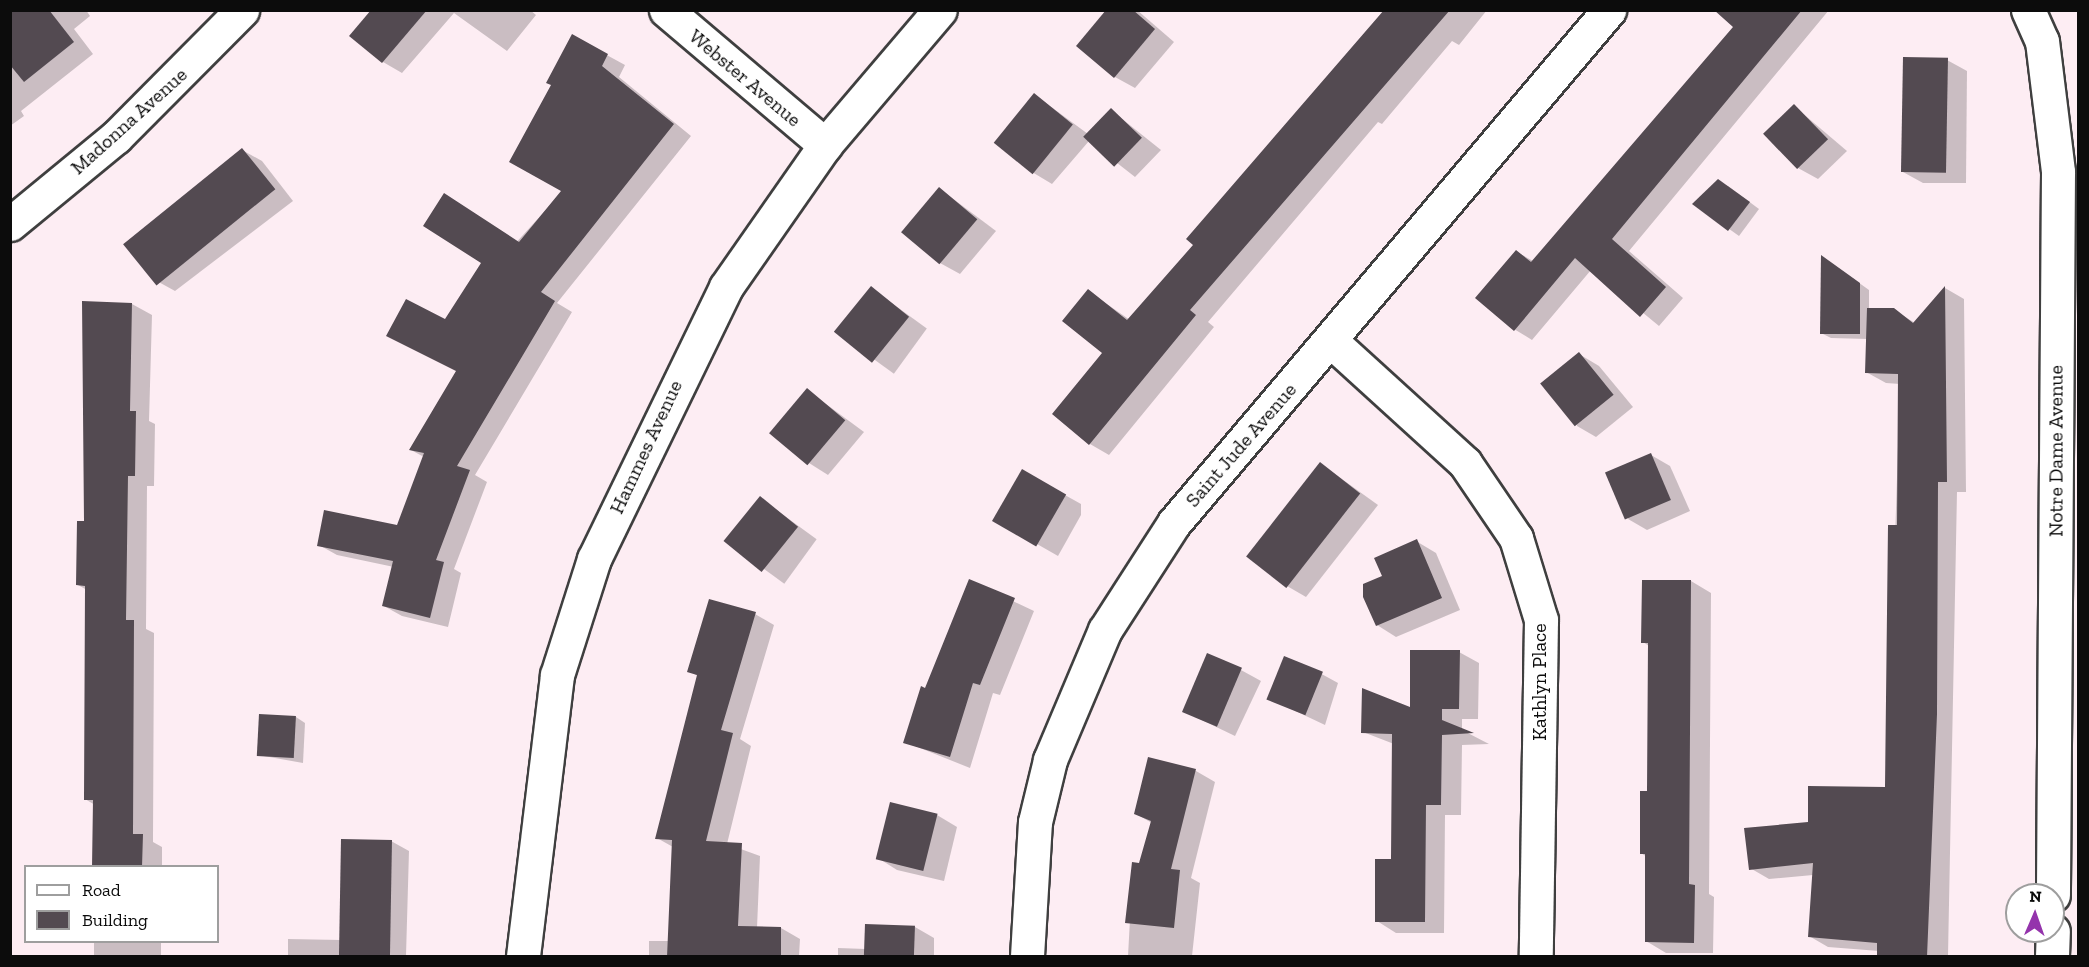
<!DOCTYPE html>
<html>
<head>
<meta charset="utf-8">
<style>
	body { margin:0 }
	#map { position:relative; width:2089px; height:967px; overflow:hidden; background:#fdedf3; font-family:"Zilla Slab",serif }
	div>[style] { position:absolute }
	.shadow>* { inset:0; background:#0003; transform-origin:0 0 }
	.building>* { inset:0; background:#534a51; transform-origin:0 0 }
	.roads { filter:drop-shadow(2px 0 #3f3f3f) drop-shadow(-2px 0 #3f3f3f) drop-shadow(0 2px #3f3f3f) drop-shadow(0 -2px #3f3f3f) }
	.minor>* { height:33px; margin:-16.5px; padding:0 16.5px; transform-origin:16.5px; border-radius:16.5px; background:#fff }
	span { translate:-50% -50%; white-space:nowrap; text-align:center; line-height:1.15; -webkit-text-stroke:6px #fff; paint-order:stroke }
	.street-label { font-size:20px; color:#0c0c0c }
	.frame { position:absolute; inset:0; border:12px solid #0c0c0c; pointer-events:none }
	.legend { position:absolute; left:24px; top:865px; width:195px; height:78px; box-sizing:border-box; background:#fff; border:2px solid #9e9e9e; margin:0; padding:8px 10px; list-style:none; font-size:18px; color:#0c0c0c }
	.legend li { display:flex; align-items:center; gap:12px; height:30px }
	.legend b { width:30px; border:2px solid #9e9e9e }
	.north { position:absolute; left:2005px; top:883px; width:60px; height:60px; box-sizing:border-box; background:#fff; border:2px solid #9e9e9e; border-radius:50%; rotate:2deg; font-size:16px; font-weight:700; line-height:24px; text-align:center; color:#0c0c0c }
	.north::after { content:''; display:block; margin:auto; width:21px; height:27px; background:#9434ac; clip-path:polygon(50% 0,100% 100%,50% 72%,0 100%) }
</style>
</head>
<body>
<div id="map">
	<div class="shadow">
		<i style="clip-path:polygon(10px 10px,86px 10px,90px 16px,74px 29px,93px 54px,21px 111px,24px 116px,10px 126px)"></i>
		<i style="clip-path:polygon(374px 10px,530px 10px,536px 15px,507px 51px,454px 13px,402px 73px,383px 62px)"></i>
		<i style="clip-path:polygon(1108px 10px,1137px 10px,1174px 42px,1135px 88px,1115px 77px)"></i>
		<i style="clip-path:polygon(1397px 10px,1487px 10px,1459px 45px,1452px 41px,1382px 124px,1378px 122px,1208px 322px,1214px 327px,1109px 455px,1090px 444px,1054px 414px,1104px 353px,1088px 291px,1130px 320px)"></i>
		<i style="clip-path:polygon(1738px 10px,1829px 10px,1629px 251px,1683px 298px,1659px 326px,1591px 270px,1532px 340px,1514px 329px,1517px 252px,1533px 261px,1735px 26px)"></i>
		<i style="clip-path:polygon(572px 36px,625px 65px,619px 77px,691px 136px,557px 303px,572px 312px,475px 475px,487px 482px,454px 569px,461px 573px,448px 627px,402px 616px,384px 606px,394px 567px,337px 555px,319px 545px,398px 527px,424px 457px,411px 450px,457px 372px,445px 321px,563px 191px,553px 85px)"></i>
		<i style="clip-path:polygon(1947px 60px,1967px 71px,1966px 183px,1923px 183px,1903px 172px)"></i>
		<i style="clip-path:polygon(1035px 95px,1088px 134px,1111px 110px,1161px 150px,1135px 177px,1089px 141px,1052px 184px,1032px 172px)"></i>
		<i style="clip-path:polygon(1794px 106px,1847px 151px,1818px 179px,1798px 168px)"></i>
		<i style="clip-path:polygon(242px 150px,262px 161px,293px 201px,175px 291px,155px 280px,124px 244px)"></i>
		<i style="clip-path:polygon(1728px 186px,1759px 209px,1739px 236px,1694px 204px)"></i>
		<i style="clip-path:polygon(940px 189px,996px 231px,960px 274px,940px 263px)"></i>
		<i style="clip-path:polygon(1823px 257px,1869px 290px,1869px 309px,1894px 310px,1915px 323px,1945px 288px,1964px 299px,1966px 492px,1957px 492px,1948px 956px,1879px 956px,1879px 951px,1828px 947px,1809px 936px,1813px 875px,1769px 879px,1750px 868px,1887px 788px,1900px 384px,1886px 383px,1866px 372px,1867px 339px,1831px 338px,1821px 333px)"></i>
		<i style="left:871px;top:288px;width:69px;height:56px;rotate:36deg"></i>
		<i style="clip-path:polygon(132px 304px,152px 315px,149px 421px,155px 424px,154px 486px,147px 486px,146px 629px,154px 633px,153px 842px,162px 847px,162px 866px,94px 866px,95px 805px,85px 799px,87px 590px,78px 585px)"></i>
		<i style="clip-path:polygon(1579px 354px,1599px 366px,1633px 407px,1596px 437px,1577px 426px)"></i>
		<i style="clip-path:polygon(807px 390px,864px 432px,828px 475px,809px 463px)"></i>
		<i style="clip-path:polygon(1651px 455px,1670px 466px,1690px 511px,1647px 530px,1628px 519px)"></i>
		<i style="clip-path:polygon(1321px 464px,1378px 505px,1306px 597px,1287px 586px)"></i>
		<i style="clip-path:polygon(1022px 471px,1081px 504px,1081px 515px,1058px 556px,995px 520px)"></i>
		<i style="left:760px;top:498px;width:70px;height:55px;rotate:36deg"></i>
		<i style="clip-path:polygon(1416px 541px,1436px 553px,1460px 610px,1396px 637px,1377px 625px,1384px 577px)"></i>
		<i style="clip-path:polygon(970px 581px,1034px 611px,1000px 695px,993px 693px,970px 768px,905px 742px)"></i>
		<i style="clip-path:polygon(1644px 581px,1691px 581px,1711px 593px,1709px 894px,1714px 897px,1713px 953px,1666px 953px,1646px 941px,1647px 857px,1641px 853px,1649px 793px,1649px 646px,1643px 642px)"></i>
		<i style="clip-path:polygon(755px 614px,774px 625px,740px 739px,751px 746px,727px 844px,760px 856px,757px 928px,781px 928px,800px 939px,799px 956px,649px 956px,649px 941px,669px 941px,673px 847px,657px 838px,698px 676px,689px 671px)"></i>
		<i style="clip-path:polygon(1459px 652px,1479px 663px,1478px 719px,1462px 719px,1462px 730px,1489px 744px,1462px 745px,1461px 815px,1445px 815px,1444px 933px,1396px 933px,1377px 921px,1393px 861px,1394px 744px,1363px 732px,1411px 709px)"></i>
		<i style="clip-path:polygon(1241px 670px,1261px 681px,1235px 736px,1183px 711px)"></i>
		<i style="clip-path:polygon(1318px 672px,1338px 683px,1325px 725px,1268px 698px)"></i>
		<i style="clip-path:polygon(296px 717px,305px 723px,303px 763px,258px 755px)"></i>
		<i style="clip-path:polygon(1149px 759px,1196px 771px,1215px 782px,1191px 878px,1200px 883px,1192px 956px,1128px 956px,1133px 863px,1140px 865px,1152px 823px,1136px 814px)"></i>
		<i style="clip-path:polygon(937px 815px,957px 827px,944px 881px,897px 870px,878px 858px)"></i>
		<i style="clip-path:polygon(391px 841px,409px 851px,406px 956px,288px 956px,288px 939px,341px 940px)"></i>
		<i style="clip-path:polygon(915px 927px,934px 938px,934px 956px,838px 956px,838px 948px,866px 949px)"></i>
		<i style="left:94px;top:942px;width:67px;height:14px"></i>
	</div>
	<div class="building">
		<i style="clip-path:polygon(10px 10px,49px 10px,74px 42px,24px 82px,10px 65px)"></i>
		<i style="clip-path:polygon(371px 10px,427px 10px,382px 63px,349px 36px)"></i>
		<i style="clip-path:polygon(1106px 10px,1133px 10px,1155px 29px,1114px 78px,1076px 46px)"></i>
		<i style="clip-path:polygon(1384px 10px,1450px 10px,1190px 310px,1196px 315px,1089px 445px,1052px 414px,1102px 353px,1062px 321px,1088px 289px,1127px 320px,1193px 245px,1186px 239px)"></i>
		<i style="clip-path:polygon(1714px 10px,1802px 10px,1612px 239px,1666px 287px,1640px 317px,1575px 258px,1514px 331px,1475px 298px,1516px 250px,1531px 262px,1733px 27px)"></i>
		<i style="clip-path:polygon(572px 34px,608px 54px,602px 66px,674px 124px,541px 292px,555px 301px,457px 466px,470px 470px,436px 560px,444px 562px,430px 618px,382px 606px,393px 561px,317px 546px,324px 510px,397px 525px,424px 453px,409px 450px,456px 371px,386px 336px,406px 299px,445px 319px,481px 263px,423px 226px,444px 193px,519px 242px,561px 191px,509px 162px,551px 85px,546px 83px)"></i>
		<i style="left:1903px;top:57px;width:45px;height:115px;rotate:1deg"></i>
		<i style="left:1034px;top:93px;width:50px;height:64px;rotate:39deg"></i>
		<i style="left:1794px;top:104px;width:49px;height:43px;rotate:46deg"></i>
		<i style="left:1111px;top:108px;width:43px;height:40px;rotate:44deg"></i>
		<i style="left:242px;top:148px;width:53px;height:153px;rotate:51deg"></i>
		<i style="clip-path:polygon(1718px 179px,1750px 202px,1728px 231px,1692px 204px)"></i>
		<i style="left:939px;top:187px;width:50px;height:59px;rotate:40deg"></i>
		<i style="clip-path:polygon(1821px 255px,1860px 283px,1860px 334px,1820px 334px)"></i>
		<i style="left:871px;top:286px;width:49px;height:59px;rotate:39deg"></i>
		<i style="clip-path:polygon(1945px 286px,1947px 482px,1938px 482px,1937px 714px,1927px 957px,1877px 957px,1877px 943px,1808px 937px,1813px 863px,1749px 870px,1744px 828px,1808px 822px,1808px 786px,1885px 787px,1888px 525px,1897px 525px,1898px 374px,1865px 373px,1867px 308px,1894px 308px,1913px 323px)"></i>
		<i style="clip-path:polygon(82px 301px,132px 303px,130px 411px,136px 411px,135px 476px,128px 476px,126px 620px,134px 620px,133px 834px,143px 834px,142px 867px,92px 867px,93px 800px,84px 800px,85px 586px,76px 585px,77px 521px,84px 521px)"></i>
		<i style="left:1579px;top:352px;width:55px;height:50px;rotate:51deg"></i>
		<i style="left:807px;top:388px;width:50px;height:59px;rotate:40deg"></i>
		<i style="left:1651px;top:453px;width:51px;height:50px;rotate:67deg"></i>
		<i style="left:1320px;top:462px;width:51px;height:120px;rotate:38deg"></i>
		<i style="left:1022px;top:469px;width:51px;height:60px;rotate:30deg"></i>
		<i style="left:760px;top:496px;width:49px;height:58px;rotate:39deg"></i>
		<i style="clip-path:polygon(1417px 539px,1442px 598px,1376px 626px,1363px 597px,1363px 584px,1382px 576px,1374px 558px)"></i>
		<i style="clip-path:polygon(969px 579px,1015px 598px,980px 685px,973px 683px,950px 757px,903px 743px,921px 686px,925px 688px)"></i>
		<i style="clip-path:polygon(1642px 580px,1691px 580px,1689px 884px,1695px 885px,1694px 943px,1645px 942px,1645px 854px,1640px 854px,1640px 791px,1647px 791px,1648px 643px,1641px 643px)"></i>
		<i style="clip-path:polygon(709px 599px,756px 612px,721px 730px,733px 733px,706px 841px,742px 843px,738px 926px,781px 927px,781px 957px,667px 957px,672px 840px,655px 839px,697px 675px,687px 672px)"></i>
		<i style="clip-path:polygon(1410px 650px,1460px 650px,1459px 709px,1442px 709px,1442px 720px,1474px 733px,1442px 735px,1441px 805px,1426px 805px,1425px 922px,1375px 922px,1375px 859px,1391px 859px,1392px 734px,1361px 733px,1362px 688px,1410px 707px)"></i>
		<i style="left:1207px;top:653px;width:38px;height:64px;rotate:23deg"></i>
		<i style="left:1284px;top:656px;width:42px;height:47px;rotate:22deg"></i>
		<i style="left:259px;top:714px;width:37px;height:42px;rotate:3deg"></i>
		<i style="clip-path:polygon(1148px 757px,1196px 769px,1171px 869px,1180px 870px,1174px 928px,1125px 923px,1132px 862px,1139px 863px,1151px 821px,1134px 814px)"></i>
		<i style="left:890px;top:802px;width:49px;height:59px;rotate:14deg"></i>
		<i style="left:341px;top:839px;width:51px;height:118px;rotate:1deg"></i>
		<i style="left:865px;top:924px;width:50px;height:33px;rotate:2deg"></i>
	</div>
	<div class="roads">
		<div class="minor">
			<i style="left:666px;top:10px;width:209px;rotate:40.3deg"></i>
			<i style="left:2028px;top:10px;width:34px;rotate:66deg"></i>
			<i style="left:2042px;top:41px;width:132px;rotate:83deg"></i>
			<i style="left:2058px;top:172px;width:723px;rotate:90.4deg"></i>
			<i style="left:10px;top:224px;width:137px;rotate:-39.4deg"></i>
			<i style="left:116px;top:137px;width:179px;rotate:-45.2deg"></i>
			<i style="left:1331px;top:341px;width:181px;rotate:42.3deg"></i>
			<i style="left:1465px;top:463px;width:91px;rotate:55.8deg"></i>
			<i style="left:1516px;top:538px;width:86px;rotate:73deg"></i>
			<i style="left:1541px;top:620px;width:336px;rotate:90.9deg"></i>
			<i style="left:523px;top:956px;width:283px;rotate:-83.1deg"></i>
			<i style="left:557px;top:675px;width:122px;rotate:-72.3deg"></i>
			<i style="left:594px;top:559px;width:302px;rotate:-64.1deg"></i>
			<i style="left:726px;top:287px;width:173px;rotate:-55.1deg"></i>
			<i style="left:825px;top:145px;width:177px;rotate:-49.6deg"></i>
			<i style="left:1027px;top:956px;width:134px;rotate:-86.6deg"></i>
			<i style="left:1035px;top:822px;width:64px;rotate:-76.4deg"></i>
			<i style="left:1050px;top:760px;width:141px;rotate:-67.1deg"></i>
			<i style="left:1105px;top:630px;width:127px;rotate:-57.2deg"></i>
			<i style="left:1174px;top:523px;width:673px;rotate:-49.7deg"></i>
			<i style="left:2052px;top:956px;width:25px;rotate:-88deg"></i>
		</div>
	</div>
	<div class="street-label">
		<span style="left:745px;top:78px;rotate:40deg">Webster Avenue</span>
		<span style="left:129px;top:121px;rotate:-42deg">Madonna Avenue</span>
		<span style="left:1241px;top:445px;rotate:-49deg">Saint Jude Avenue</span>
		<span style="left:646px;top:447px;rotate:-65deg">Hammes Avenue</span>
		<span style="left:2056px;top:451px;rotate:-90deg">Notre Dame Avenue</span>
		<span style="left:1539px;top:682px;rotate:-90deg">Kathlyn Place</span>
	</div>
	<div class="frame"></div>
	<ul class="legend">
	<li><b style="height:8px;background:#fff"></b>Road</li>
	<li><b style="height:16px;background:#534a51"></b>Building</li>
	</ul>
	<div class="north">N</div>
</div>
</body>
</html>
